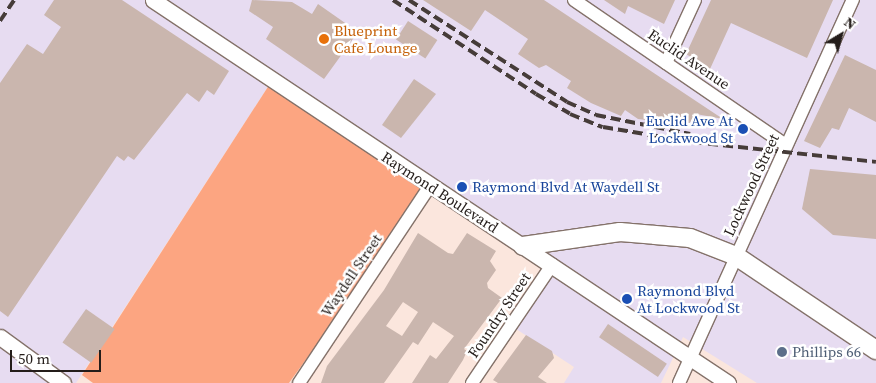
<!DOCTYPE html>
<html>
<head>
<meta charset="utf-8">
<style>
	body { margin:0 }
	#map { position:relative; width:876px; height:383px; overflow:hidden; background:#fbe6dd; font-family:"Source Serif 4",serif }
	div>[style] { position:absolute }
	.industrial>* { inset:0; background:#e7dcf1 }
	.green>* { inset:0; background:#fca581 }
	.building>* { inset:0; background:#cab6ae; transform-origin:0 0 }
	.roads { filter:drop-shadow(1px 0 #84726a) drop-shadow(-1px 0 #84726a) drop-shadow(0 1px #84726a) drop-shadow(0 -1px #84726a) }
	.minor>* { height:12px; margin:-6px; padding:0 6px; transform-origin:6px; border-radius:6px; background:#fff }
	.major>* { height:15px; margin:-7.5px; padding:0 7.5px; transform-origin:7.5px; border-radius:7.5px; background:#fff }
	.highway>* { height:18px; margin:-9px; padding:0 9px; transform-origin:9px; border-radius:9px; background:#fff }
	.rail>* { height:4px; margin-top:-2px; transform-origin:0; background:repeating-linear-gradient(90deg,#463c39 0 10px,transparent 0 15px) }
	.dots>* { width:14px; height:14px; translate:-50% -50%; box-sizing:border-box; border:2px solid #fff; border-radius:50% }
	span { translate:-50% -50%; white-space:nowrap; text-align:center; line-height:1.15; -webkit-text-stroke:5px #fff; paint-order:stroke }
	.food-label { font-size:15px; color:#c56008 }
	.left { translate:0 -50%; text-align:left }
	.street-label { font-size:15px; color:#241d1a }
	.transit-label { font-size:15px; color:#164399 }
	.right { translate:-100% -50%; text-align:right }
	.service-label { font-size:15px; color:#4e5e75 }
	.north { position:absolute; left:816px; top:10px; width:50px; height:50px; -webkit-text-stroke:4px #fff; paint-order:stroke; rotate:37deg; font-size:14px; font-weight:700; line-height:20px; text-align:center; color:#241d1a }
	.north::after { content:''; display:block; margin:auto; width:18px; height:22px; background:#241d1a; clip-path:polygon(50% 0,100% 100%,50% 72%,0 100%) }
	.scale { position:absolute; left:10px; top:350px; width:91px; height:22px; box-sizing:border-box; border:2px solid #241d1a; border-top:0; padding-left:6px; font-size:15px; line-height:18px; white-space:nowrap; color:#241d1a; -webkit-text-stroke:4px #fff; paint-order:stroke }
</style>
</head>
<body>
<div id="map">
	<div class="industrial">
		<i style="clip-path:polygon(0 0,876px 0,876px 383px,757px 383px,683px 337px,661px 383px,564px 383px,574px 367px,510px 325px,548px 267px,273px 79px,76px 383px,0 383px)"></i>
	</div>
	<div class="green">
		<i style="clip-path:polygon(273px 79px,430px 188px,289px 383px,93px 383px,82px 375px)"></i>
	</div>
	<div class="building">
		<i style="clip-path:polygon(54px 0,122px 0,229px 71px,214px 95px,207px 90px,199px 102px,187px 93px,134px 160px,128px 156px,124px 161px,117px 156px,8px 317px,0 311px,0 83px,27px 44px,43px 54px,61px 27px,44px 15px)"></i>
		<i style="clip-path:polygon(252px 0,292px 2px,312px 14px,318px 4px,358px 32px,324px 79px,266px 39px,273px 27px,249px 11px)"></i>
		<i style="clip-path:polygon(423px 0,544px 0,723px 119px,696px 114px,688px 125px,638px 119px,625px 110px,621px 116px,591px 103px,567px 88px,571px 81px,546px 65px,539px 68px,518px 54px,528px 39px,485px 10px,471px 31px)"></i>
		<i style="clip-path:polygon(604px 0,675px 0,664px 24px,628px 6px,625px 14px)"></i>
		<i style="clip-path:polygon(711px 0,833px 0,807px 58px,731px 23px,710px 69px,686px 54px)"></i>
		<i style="left:408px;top:21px;width:35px;height:22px;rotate:33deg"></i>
		<i style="clip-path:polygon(845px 55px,876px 70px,876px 122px,849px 108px,839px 130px,832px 128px,820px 148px,804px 141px)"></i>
		<i style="clip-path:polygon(414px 79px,436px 94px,401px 138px,382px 125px)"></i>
		<i style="clip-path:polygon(810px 169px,876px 175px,876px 239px,833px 235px,802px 209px)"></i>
		<i style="clip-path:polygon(evenodd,418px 233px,448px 253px,453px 254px,467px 233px,496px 251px,490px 261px,496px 270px,487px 283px,488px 288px,502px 298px,464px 349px,467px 351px,463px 360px,448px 383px,412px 383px,430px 355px,436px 359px,454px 336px,433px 322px,418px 345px,413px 342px,384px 383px,321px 383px,327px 366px,384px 290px,418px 233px,403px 302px,418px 312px,402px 336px,386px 326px,403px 302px)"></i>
		<i style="left:86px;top:309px;width:35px;height:41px;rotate:35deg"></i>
		<i style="left:608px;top:324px;width:71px;height:16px;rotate:34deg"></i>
		<i style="clip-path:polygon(526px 335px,552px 351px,554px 358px,538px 377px,547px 383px,498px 383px,493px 380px)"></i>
	</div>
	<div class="roads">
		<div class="minor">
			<i style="left:574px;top:0;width:257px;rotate:34.4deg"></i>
			<i style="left:666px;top:63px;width:69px;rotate:-65.3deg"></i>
			<i style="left:299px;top:383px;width:237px;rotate:-56.4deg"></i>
			<i style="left:472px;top:383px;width:143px;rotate:-55.9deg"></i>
			<i style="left:679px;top:383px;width:421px;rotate:-65.6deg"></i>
		</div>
		<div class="major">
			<i style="left:153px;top:0;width:691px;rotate:33.67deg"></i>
			<i style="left:0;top:337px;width:78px;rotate:36.1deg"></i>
		</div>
		<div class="highway">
			<i style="left:523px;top:246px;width:98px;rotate:-8.2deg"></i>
			<i style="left:620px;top:232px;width:70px;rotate:4.9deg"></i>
			<i style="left:690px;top:238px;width:49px;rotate:21.4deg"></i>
			<i style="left:736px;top:256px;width:169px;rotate:33.9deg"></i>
		</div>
	</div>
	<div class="rail">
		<i style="left:393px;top:0;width:171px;rotate:33.3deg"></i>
		<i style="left:536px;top:94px;width:39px;rotate:30deg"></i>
		<i style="left:570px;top:114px;width:35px;rotate:22deg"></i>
		<i style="left:603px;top:127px;width:91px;rotate:9.5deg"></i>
		<i style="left:693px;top:142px;width:184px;rotate:6.2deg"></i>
		<i style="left:409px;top:0;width:188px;rotate:32.8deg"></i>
		<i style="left:567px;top:102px;width:32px;rotate:24deg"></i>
		<i style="left:596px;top:115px;width:96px;rotate:11.4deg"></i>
		<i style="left:0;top:21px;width:25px;rotate:-56deg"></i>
	</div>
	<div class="dots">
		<i style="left:324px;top:39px;background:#e8710a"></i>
		<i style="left:743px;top:129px;background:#1a4fb4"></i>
		<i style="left:462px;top:187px;background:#1a4fb4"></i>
		<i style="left:627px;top:299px;background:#1a4fb4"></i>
		<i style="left:782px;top:352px;background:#5c6f8a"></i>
	</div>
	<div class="food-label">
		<span class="left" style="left:334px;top:39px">Blueprint<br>Cafe Lounge</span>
	</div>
	<div class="street-label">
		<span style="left:689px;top:59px;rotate:34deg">Euclid Avenue</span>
		<span style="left:751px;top:185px;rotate:-65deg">Lockwood Street</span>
		<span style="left:440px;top:192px;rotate:33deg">Raymond Boulevard</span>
		<span style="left:351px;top:275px;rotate:-56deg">Waydell Street</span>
		<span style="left:499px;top:315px;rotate:-56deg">Foundry Street</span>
	</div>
	<div class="transit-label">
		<span class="right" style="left:733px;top:129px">Euclid Ave At<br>Lockwood St</span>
		<span class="left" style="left:472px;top:187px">Raymond Blvd At Waydell St</span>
		<span class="left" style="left:637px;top:299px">Raymond Blvd<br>At Lockwood St</span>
	</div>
	<div class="service-label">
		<span class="left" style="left:792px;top:352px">Phillips 66</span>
	</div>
	<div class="north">N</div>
	<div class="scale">50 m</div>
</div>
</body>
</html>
